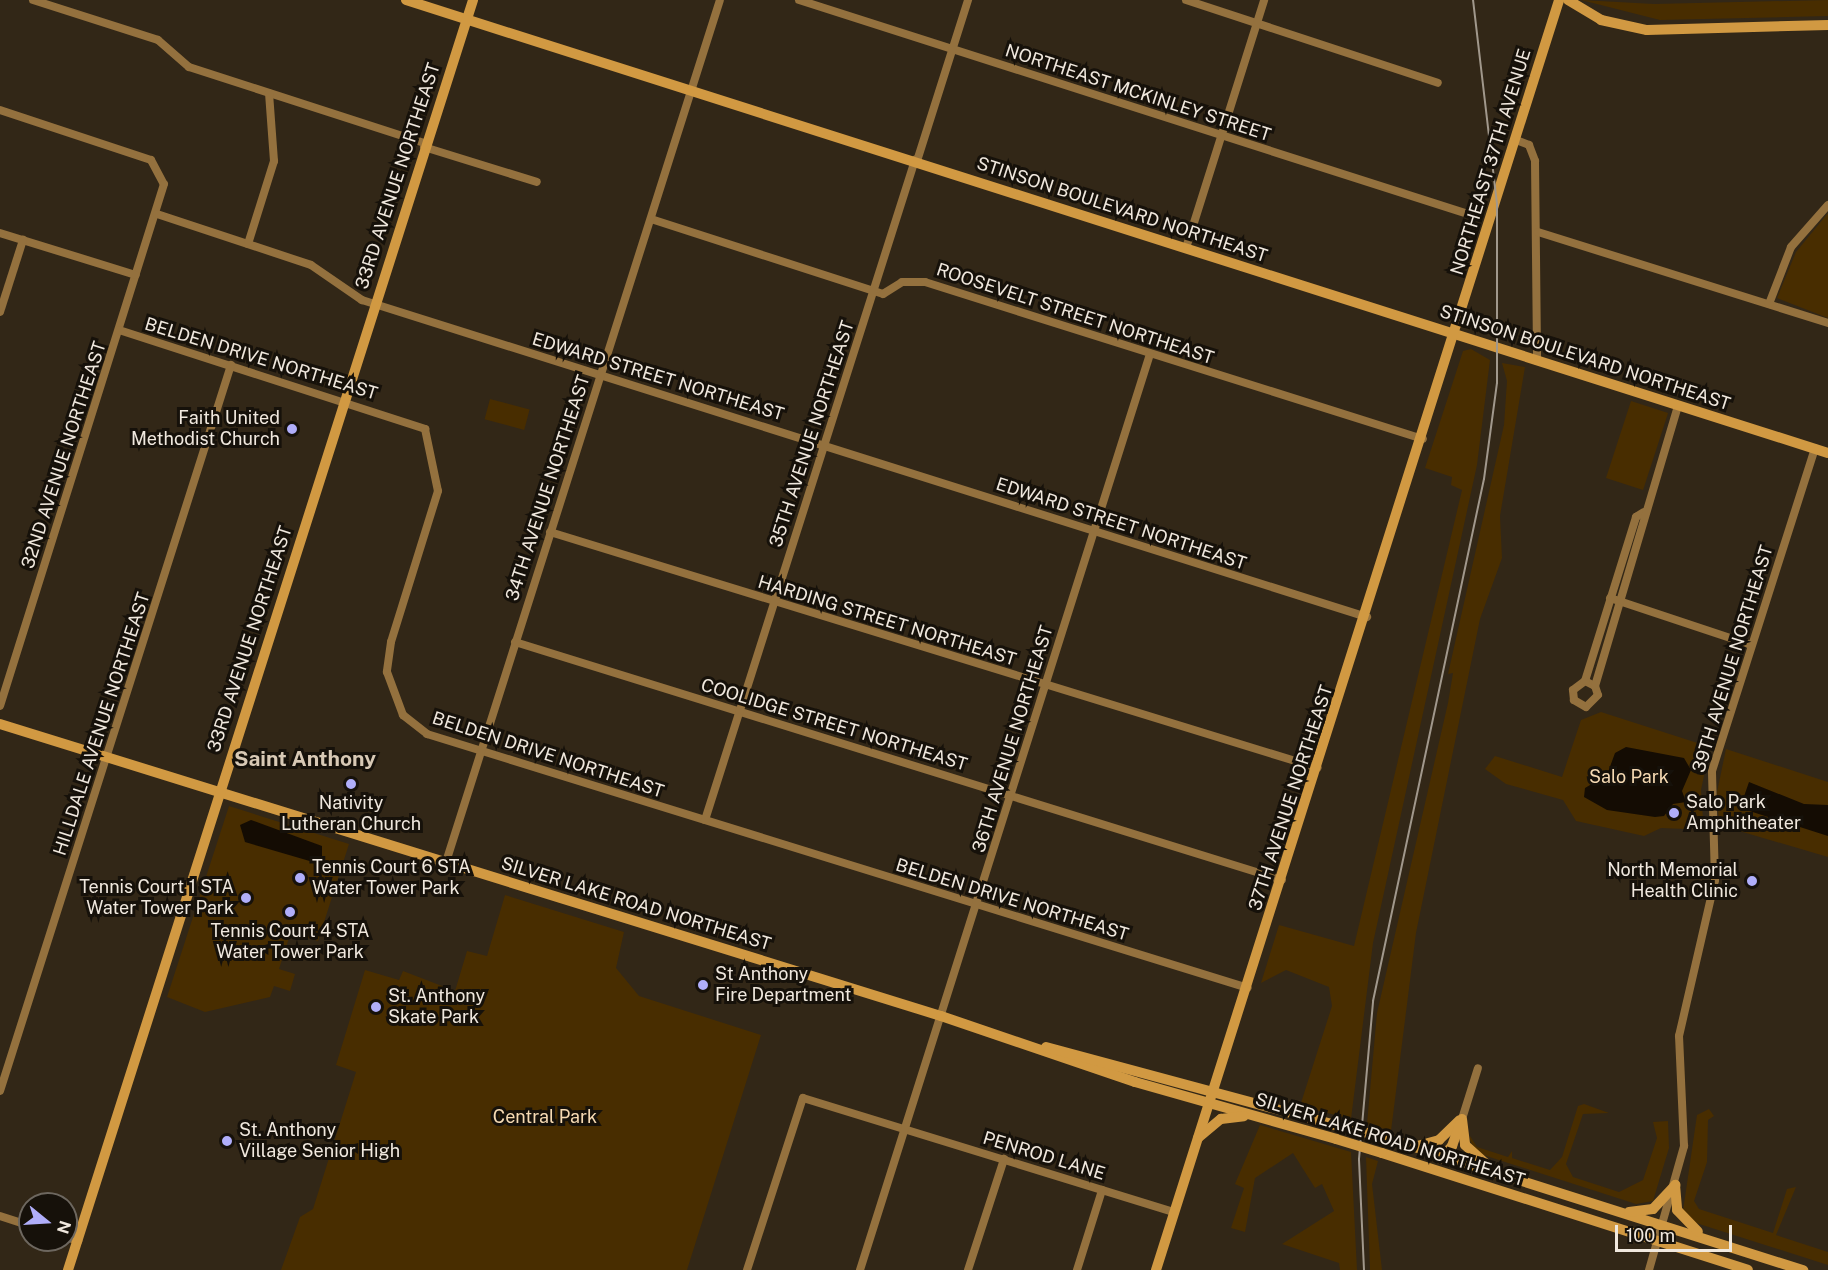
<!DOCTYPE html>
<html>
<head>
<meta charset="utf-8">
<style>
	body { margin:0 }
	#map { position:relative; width:1828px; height:1270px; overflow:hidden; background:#322717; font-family:"Public Sans",sans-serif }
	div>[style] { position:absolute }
	.green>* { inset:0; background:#482d00; transform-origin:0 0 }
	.water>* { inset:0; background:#140c03 }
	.street>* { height:8px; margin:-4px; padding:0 4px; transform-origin:4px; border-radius:4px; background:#94713e }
	.secondary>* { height:10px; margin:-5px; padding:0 5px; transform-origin:5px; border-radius:5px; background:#d19942 }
	.rail>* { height:2px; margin:-1px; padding:0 1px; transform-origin:1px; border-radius:1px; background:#a1988c }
	.secondary-bridge>* { height:10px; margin:-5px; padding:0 5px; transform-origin:5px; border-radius:5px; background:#d19942 }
	.dots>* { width:16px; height:16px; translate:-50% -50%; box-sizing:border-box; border:3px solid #16110a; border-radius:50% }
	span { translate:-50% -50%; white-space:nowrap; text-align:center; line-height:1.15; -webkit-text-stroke:6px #16110a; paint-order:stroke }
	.street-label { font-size:18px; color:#f0e8de }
	.poi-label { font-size:18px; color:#f0e8de }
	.right { translate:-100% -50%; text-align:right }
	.left { translate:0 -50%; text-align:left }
	.park-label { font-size:18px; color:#f6dab3 }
	.quarter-label { font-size:21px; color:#d8c9b5; font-weight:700 }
	.north { position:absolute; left:18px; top:1192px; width:60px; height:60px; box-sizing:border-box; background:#16110a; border:2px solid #6d675f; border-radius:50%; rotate:108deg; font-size:16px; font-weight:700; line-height:24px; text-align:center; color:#f0e8de }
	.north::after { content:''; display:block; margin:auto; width:21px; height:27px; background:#b0aefa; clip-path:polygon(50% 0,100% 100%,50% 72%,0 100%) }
	.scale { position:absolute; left:1615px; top:1225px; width:117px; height:27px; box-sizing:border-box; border:3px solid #f0e8de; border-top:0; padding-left:8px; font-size:18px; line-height:21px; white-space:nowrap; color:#f0e8de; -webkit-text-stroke:4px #16110a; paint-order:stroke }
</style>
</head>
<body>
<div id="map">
	<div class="green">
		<i style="clip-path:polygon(1581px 0,1654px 4px,1828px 0,1828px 16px,1660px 20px)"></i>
		<i style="clip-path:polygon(1828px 213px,1828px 318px,1777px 298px,1796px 252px)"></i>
		<i style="clip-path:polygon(1471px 349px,1490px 360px,1477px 465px,1373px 943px,1351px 1119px,1300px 1106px,1332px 1006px,1329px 987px,1286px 970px,1261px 983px,1279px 925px,1354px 946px,1462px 490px,1451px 485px,1452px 477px,1425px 468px,1463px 351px)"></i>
		<i style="clip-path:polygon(1502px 363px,1525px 367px,1500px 516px,1502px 558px,1480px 619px,1416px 933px,1391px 1131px,1367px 1124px,1377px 1013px,1448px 703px,1453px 673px,1448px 674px,1504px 425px,1507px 381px)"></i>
		<i style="left:490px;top:399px;width:41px;height:21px;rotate:15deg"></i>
		<i style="left:1631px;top:401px;width:39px;height:81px;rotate:18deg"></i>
		<i style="clip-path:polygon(1601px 712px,1710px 747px,1701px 790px,1703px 819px,1685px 829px,1661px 828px,1644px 836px,1576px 821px,1563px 800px,1506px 784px,1485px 769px,1495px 756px,1562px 777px,1581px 720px)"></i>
		<i style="clip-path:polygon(1726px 749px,1828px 782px,1828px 857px,1719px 825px,1717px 792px)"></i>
		<i style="clip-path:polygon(229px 806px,349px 844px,318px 941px,291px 932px,279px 969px,295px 974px,290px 991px,274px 986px,270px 997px,205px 1012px,167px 997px)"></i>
		<i style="clip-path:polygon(505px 895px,624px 932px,616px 968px,639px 996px,761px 1035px,687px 1270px,281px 1270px,300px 1217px,313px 1209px,356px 1072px,336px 1065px,365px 970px,399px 980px,403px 971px,455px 991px,467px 951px,487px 956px)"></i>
		<i style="clip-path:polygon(1584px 1104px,1609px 1113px,1583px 1114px,1566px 1164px,1573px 1177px,1619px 1192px,1643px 1180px,1657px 1138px,1653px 1122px,1668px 1121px,1669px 1148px,1653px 1201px,1636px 1204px,1477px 1153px,1470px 1141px,1470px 1136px,1477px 1147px,1508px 1157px,1512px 1151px,1512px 1158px,1550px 1170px,1562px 1157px,1578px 1106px)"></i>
		<i style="clip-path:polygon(1709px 1109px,1714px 1116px,1708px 1120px,1707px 1162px,1694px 1201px,1699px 1209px,1773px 1233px,1787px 1189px,1796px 1187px,1776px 1235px,1828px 1252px,1828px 1265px,1693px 1222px,1683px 1211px,1697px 1115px)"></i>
		<i style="clip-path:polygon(1260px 1125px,1351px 1152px,1357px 1270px,1340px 1270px,1339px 1263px,1282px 1244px,1334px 1211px,1322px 1184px,1315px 1188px,1293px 1153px,1255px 1178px,1245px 1232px,1231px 1228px,1244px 1188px,1235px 1184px)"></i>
		<i style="clip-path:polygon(1366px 1157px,1378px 1161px,1372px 1184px,1382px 1270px,1370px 1270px)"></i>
	</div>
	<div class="water">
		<i style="clip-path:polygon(1626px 747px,1684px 758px,1691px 770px,1682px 791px,1686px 802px,1673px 804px,1664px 816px,1655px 817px,1607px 810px,1584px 797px,1585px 788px,1607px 775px,1615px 753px)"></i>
		<i style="clip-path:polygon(1749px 782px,1804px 804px,1828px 805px,1828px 836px,1740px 808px)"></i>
		<i style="clip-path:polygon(251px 820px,322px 846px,322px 858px,313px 862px,245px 842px,240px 825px)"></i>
	</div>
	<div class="street">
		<i style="left:33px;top:0;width:131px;rotate:17.7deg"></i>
		<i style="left:158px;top:40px;width:41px;rotate:41.1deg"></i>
		<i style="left:189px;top:67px;width:248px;rotate:17.9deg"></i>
		<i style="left:799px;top:0;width:702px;rotate:17.74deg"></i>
		<i style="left:1186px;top:0;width:265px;rotate:18.2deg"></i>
		<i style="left:0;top:110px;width:159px;rotate:18.3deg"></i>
		<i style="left:151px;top:160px;width:27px;rotate:62deg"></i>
		<i style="left:164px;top:184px;width:547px;rotate:107.44deg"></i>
		<i style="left:1516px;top:140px;width:14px;rotate:21deg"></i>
		<i style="left:1529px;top:145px;width:17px;rotate:69deg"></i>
		<i style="left:1535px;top:161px;width:200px;rotate:89.4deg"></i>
		<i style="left:424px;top:147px;width:118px;rotate:17.2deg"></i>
		<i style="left:917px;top:161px;width:169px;rotate:-72.4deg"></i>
		<i style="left:157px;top:214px;width:162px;rotate:18.3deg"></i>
		<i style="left:311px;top:265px;width:62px;rotate:34.5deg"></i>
		<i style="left:362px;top:300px;width:1054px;rotate:17.51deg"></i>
		<i style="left:651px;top:219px;width:244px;rotate:17.9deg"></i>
		<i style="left:883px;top:294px;width:22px;rotate:-32deg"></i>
		<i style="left:902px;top:282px;width:23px"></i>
		<i style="left:925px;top:282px;width:522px;rotate:17.5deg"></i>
		<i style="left:1538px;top:232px;width:304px;rotate:17.4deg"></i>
		<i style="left:0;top:233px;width:142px;rotate:17.2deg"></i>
		<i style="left:248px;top:244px;width:87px;rotate:-72.6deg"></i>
		<i style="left:274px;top:161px;width:68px;rotate:-94.2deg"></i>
		<i style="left:1186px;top:248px;width:260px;rotate:-72.5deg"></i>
		<i style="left:1769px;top:304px;width:61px;rotate:-68.9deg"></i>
		<i style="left:1791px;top:247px;width:56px;rotate:-48.6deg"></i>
		<i style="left:0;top:312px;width:76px;rotate:-72.3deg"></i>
		<i style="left:119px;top:330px;width:322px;rotate:17.9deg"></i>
		<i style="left:425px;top:429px;width:63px;rotate:78.2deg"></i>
		<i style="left:438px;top:491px;width:158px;rotate:107.3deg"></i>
		<i style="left:391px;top:642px;width:30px;rotate:98deg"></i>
		<i style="left:387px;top:672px;width:46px;rotate:69.6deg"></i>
		<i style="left:403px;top:715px;width:31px;rotate:38deg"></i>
		<i style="left:427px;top:734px;width:859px;rotate:17.19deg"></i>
		<i style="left:550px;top:532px;width:803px;rotate:17.08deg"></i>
		<i style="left:1610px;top:598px;width:149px;rotate:18.4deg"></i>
		<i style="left:515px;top:642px;width:803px;rotate:17.24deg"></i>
		<i style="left:1585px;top:681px;width:11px;rotate:27deg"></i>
		<i style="left:1595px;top:686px;width:9px;rotate:72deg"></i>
		<i style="left:1598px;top:695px;width:17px;rotate:135deg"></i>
		<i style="left:1586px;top:707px;width:14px;rotate:-150deg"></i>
		<i style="left:1574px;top:700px;width:10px;rotate:-96deg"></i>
		<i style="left:1573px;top:690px;width:15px;rotate:-37deg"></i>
		<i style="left:1585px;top:681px;width:172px;rotate:-72.7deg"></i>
		<i style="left:1636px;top:517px;width:9px;rotate:-32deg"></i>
		<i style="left:1595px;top:686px;width:292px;rotate:-73.5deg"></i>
		<i style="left:705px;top:820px;width:693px;rotate:-72.35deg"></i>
		<i style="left:446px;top:862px;width:904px;rotate:-72.37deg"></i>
		<i style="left:0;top:1091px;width:762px;rotate:-72.35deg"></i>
		<i style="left:1462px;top:1119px;width:53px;rotate:-72.6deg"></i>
		<i style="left:0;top:1216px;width:32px;rotate:18deg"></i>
		<i style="left:66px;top:1237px;width:13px;rotate:18deg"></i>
		<i style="left:747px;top:1270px;width:181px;rotate:-72deg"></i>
		<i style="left:803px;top:1098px;width:388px;rotate:17.1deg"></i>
		<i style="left:860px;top:1270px;width:961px;rotate:-72.43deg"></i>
		<i style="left:968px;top:1270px;width:117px;rotate:-72deg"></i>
		<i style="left:1077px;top:1270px;width:84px;rotate:-72.6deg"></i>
		<i style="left:1649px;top:1270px;width:129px;rotate:-74.2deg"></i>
		<i style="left:1684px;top:1146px;width:110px;rotate:-92.6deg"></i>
		<i style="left:1679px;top:1036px;width:160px;rotate:-77deg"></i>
		<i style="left:1715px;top:880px;width:109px;rotate:-91.6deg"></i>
		<i style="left:1712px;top:771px;width:339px;rotate:-72.3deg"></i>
	</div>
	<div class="secondary">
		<i style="left:406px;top:0;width:1492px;rotate:17.67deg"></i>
		<i style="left:1568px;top:0;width:39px;rotate:31deg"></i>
		<i style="left:1601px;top:20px;width:47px;rotate:12.3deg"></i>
		<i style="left:1647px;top:30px;width:181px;rotate:-1.6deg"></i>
		<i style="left:0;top:724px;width:985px;rotate:17.24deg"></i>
		<i style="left:941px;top:1016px;width:205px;rotate:18.8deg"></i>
		<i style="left:1135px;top:1082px;width:209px;rotate:15.8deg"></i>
		<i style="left:1046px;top:1047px;width:300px;rotate:15.1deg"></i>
		<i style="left:1462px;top:1119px;width:26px;rotate:83deg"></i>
		<i style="left:1465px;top:1145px;width:30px;rotate:42deg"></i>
		<i style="left:1383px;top:1137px;width:441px;rotate:17.6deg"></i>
		<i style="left:1198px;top:1138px;width:30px;rotate:-40deg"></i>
		<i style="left:1221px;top:1119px;width:23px;rotate:-7deg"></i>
		<i style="left:1417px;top:1146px;width:23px;rotate:-15deg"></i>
		<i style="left:1439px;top:1140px;width:28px;rotate:-44deg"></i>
		<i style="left:1382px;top:1153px;width:384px;rotate:17.7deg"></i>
		<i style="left:1440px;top:1159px;width:18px;rotate:-47deg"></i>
		<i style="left:1452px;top:1146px;width:23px;rotate:-70deg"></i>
		<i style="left:1675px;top:1185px;width:25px;rotate:85deg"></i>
		<i style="left:1677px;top:1210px;width:30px;rotate:46deg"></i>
		<i style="left:1629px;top:1212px;width:24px;rotate:-7deg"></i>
		<i style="left:1653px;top:1209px;width:33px;rotate:-47deg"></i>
		<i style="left:68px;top:1270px;width:1333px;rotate:-72.31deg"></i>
		<i style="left:1156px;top:1270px;width:1332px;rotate:-72.39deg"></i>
	</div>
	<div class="rail">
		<i style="left:1364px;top:1270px;width:111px;rotate:-92.6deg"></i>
		<i style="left:1359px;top:1159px;width:159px;rotate:-84.9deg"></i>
		<i style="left:1373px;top:1001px;width:534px;rotate:-78deg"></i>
		<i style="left:1484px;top:479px;width:97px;rotate:-82.3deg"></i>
		<i style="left:1497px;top:383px;width:179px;rotate:-90deg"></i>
		<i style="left:1497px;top:204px;width:205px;rotate:-96.7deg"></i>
	</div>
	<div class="secondary-bridge">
		<i style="left:1336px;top:1125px;width:49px;rotate:14.3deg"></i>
		<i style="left:1336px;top:1139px;width:48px;rotate:16.9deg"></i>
	</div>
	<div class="dots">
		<i style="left:292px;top:429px;background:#b0aefa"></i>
		<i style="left:351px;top:784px;background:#b0aefa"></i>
		<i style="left:1674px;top:813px;background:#b0aefa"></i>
		<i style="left:300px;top:878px;background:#b0aefa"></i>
		<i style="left:1752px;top:881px;background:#b0aefa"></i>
		<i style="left:246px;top:898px;background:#b0aefa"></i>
		<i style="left:290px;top:912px;background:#b0aefa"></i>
		<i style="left:703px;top:985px;background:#b0aefa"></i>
		<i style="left:376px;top:1007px;background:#b0aefa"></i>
		<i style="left:227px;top:1141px;background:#b0aefa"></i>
	</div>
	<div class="street-label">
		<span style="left:1138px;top:93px;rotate:18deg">NORTHEAST MCKINLEY STREET</span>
		<span style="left:1491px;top:162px;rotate:-73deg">NORTHEAST 37TH AVENUE</span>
		<span style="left:398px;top:176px;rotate:-72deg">33RD AVENUE NORTHEAST</span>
		<span style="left:1122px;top:210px;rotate:18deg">STINSON BOULEVARD NORTHEAST</span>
		<span style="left:1075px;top:314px;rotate:18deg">ROOSEVELT STREET NORTHEAST</span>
		<span style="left:1585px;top:358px;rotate:18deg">STINSON BOULEVARD NORTHEAST</span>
		<span style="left:261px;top:359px;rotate:17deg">BELDEN DRIVE NORTHEAST</span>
		<span style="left:658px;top:377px;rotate:17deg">EDWARD STREET NORTHEAST</span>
		<span style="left:812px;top:434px;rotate:-72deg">35TH AVENUE NORTHEAST</span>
		<span style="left:64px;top:455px;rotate:-72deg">32ND AVENUE NORTHEAST</span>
		<span style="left:548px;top:488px;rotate:-72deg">34TH AVENUE NORTHEAST</span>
		<span style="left:1121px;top:524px;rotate:18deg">EDWARD STREET NORTHEAST</span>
		<span style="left:887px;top:621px;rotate:17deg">HARDING STREET NORTHEAST</span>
		<span style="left:250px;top:639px;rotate:-72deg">33RD AVENUE NORTHEAST</span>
		<span style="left:1733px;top:659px;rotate:-73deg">39TH AVENUE NORTHEAST</span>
		<span style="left:102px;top:724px;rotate:-72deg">HILLDALE AVENUE NORTHEAST</span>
		<span style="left:834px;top:725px;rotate:17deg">COOLIDGE STREET NORTHEAST</span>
		<span style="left:1013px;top:739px;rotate:-73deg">36TH AVENUE NORTHEAST</span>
		<span style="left:548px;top:755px;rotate:18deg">BELDEN DRIVE NORTHEAST</span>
		<span style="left:1291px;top:798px;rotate:-72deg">37TH AVENUE NORTHEAST</span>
		<span style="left:1012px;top:900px;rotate:17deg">BELDEN DRIVE NORTHEAST</span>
		<span style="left:636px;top:904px;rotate:17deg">SILVER LAKE ROAD NORTHEAST</span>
		<span style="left:1390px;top:1140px;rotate:17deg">SILVER LAKE ROAD NORTHEAST</span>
		<span style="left:1044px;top:1156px;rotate:17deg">PENROD LANE</span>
	</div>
	<div class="poi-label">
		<span class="right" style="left:280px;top:429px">Faith United<br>Methodist Church</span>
		<span class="left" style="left:1686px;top:813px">Salo Park<br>Amphitheater</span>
		<span style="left:351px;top:814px">Nativity<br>Lutheran Church</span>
		<span class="left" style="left:312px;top:878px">Tennis Court 6 STA<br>Water Tower Park</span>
		<span class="right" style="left:1738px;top:881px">North Memorial<br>Health Clinic</span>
		<span class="right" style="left:234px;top:898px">Tennis Court 1 STA<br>Water Tower Park</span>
		<span style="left:290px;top:942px">Tennis Court 4 STA<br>Water Tower Park</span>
		<span class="left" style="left:715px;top:985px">St Anthony<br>Fire Department</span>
		<span class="left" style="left:388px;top:1007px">St. Anthony<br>Skate Park</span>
		<span class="left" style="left:239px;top:1141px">St. Anthony<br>Village Senior High</span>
	</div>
	<div class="park-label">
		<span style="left:1629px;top:777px">Salo Park</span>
		<span style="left:545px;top:1117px">Central Park</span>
	</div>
	<div class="quarter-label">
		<span style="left:305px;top:759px">Saint Anthony</span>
	</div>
	<div class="north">N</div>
	<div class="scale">100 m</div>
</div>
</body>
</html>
